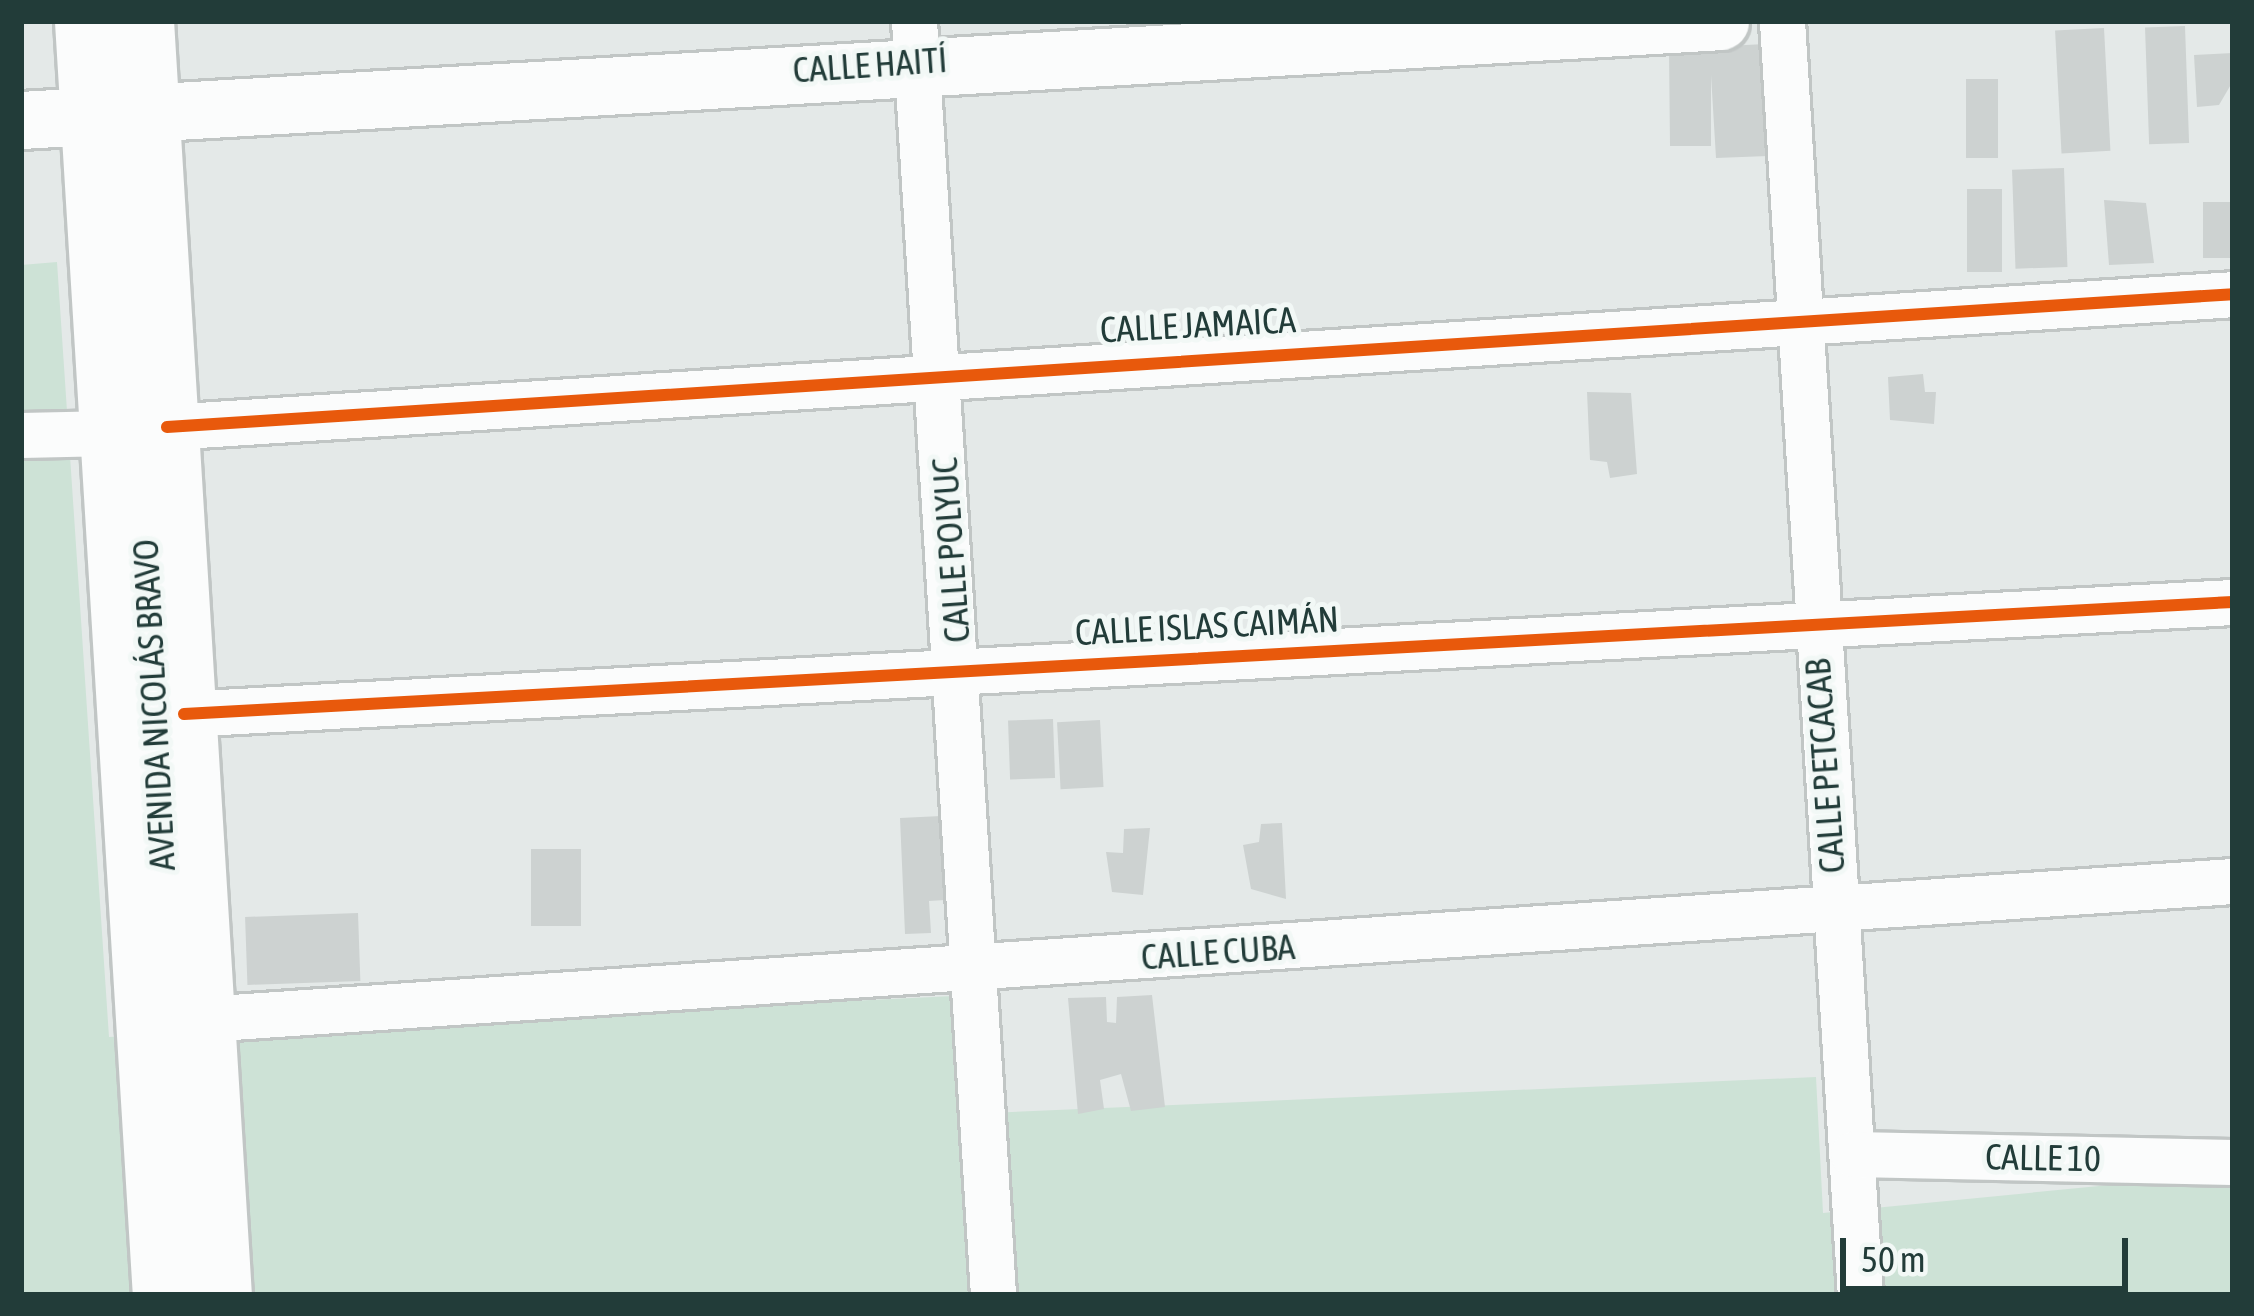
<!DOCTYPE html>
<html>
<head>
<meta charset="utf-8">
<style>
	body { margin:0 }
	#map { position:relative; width:2254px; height:1316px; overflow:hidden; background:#e4e9e8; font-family:"Asap Condensed",sans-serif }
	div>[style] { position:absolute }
	.green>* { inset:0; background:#cde2d6 }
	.building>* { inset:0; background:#cdd2d1; transform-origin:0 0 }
	.roads { filter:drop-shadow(3px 0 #c1c6c5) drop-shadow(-3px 0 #c1c6c5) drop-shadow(0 3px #c1c6c5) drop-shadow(0 -3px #c1c6c5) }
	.minor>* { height:45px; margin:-22.5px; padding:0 22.5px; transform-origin:22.5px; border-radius:22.5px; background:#fbfcfc }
	.tertiary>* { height:57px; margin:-28.5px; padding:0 28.5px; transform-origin:28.5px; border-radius:28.5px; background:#fbfcfc }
	.secondary>* { height:63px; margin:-31.5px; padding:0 31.5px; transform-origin:31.5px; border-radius:31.5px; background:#fbfcfc }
	.cycleway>* { height:12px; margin:-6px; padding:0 6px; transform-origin:6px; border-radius:6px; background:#e8590c }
	span { translate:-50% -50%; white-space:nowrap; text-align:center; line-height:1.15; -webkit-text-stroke:10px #f2f8f6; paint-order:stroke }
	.street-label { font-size:36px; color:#223c39 }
	.frame { position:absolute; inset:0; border:24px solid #223c39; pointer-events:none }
	.scale { position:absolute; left:1840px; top:1238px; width:288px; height:54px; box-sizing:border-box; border:6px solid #223c39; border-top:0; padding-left:15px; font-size:36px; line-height:42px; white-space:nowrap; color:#223c39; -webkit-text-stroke:9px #f2f8f6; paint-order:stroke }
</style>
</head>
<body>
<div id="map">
	<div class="green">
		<i style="clip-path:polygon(57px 262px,109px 1037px,974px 995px,989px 1113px,1816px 1077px,1823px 1213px,2233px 1173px,2233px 1295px,21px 1295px,21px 265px)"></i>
	</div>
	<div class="building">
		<i style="left:2185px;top:26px;width:117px;height:40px;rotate:88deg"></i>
		<i style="left:2104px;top:28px;width:123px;height:49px;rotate:87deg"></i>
		<i style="clip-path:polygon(1765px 44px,1768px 156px,1716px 158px,1711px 75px,1711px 146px,1670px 146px,1669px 49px)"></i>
		<i style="clip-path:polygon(2233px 53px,2233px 81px,2219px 105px,2197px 107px,2194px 55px)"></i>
		<i style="left:1966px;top:79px;width:32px;height:79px"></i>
		<i style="left:2064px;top:168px;width:99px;height:52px;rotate:88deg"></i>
		<i style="left:1967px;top:189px;width:35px;height:83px"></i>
		<i style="clip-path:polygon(2104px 200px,2146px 203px,2154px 263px,2109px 265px)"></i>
		<i style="left:2203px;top:202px;width:30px;height:56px"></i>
		<i style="clip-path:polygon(1923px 374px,1925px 392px,1936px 392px,1934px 424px,1890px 420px,1888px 377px)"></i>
		<i style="clip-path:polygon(1587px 392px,1631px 393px,1637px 474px,1610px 478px,1607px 462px,1590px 460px)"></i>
		<i style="left:1053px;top:719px;width:59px;height:45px;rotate:88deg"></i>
		<i style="left:1100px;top:720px;width:67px;height:43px;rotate:87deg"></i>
		<i style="clip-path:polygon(941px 816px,945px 900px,929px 901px,931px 933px,905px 934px,900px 818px)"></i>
		<i style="clip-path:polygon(1282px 823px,1286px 899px,1251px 889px,1243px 845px,1259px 842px,1261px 824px)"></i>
		<i style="clip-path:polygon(1150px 828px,1143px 895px,1112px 892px,1106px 852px,1123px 853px,1124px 829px)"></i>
		<i style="left:531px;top:849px;width:50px;height:77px"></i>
		<i style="left:358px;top:913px;width:68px;height:113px;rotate:88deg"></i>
		<i style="clip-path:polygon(1152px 995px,1165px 1107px,1131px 1111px,1121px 1074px,1100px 1080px,1104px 1109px,1078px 1114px,1068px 998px,1106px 997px,1107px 1022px,1116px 1023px,1117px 997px)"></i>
	</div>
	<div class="roads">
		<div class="minor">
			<i style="left:914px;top:21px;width:1276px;rotate:86.45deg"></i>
			<i style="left:1782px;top:21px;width:1276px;rotate:86.5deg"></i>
			<i style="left:167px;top:427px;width:2070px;rotate:-3.68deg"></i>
			<i style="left:21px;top:435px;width:90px;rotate:-1.3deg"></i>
			<i style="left:184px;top:714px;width:2052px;rotate:-3.13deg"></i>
			<i style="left:203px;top:1019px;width:2035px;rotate:-3.89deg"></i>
			<i style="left:1853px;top:1154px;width:380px;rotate:1.2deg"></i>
		</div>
		<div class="tertiary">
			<i style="left:21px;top:120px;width:1702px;rotate:-3.33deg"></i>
		</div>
		<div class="secondary">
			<i style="left:86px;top:21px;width:1276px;rotate:86.5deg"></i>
			<i style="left:142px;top:21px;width:1276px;rotate:86.5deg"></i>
		</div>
	</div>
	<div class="cycleway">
		<i style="left:167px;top:427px;width:2070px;rotate:-3.68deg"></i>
		<i style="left:184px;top:714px;width:2052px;rotate:-3.13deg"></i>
	</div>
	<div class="street-label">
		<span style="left:870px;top:65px;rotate:-4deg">CALLE HAITÍ</span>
		<span style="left:1198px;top:325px;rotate:-3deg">CALLE JAMAICA</span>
		<span style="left:951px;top:550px;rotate:-94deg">CALLE POLYUC</span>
		<span style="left:1207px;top:626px;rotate:-3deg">CALLE ISLAS CAIMÁN</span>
		<span style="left:154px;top:705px;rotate:-93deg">AVENIDA NICOLÁS BRAVO</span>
		<span style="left:1825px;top:766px;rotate:-94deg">CALLE PETCACAB</span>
		<span style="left:1218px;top:952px;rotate:-4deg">CALLE CUBA</span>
		<span style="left:2043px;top:1158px;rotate:1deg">CALLE 10</span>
	</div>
	<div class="frame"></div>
	<div class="scale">50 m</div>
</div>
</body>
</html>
